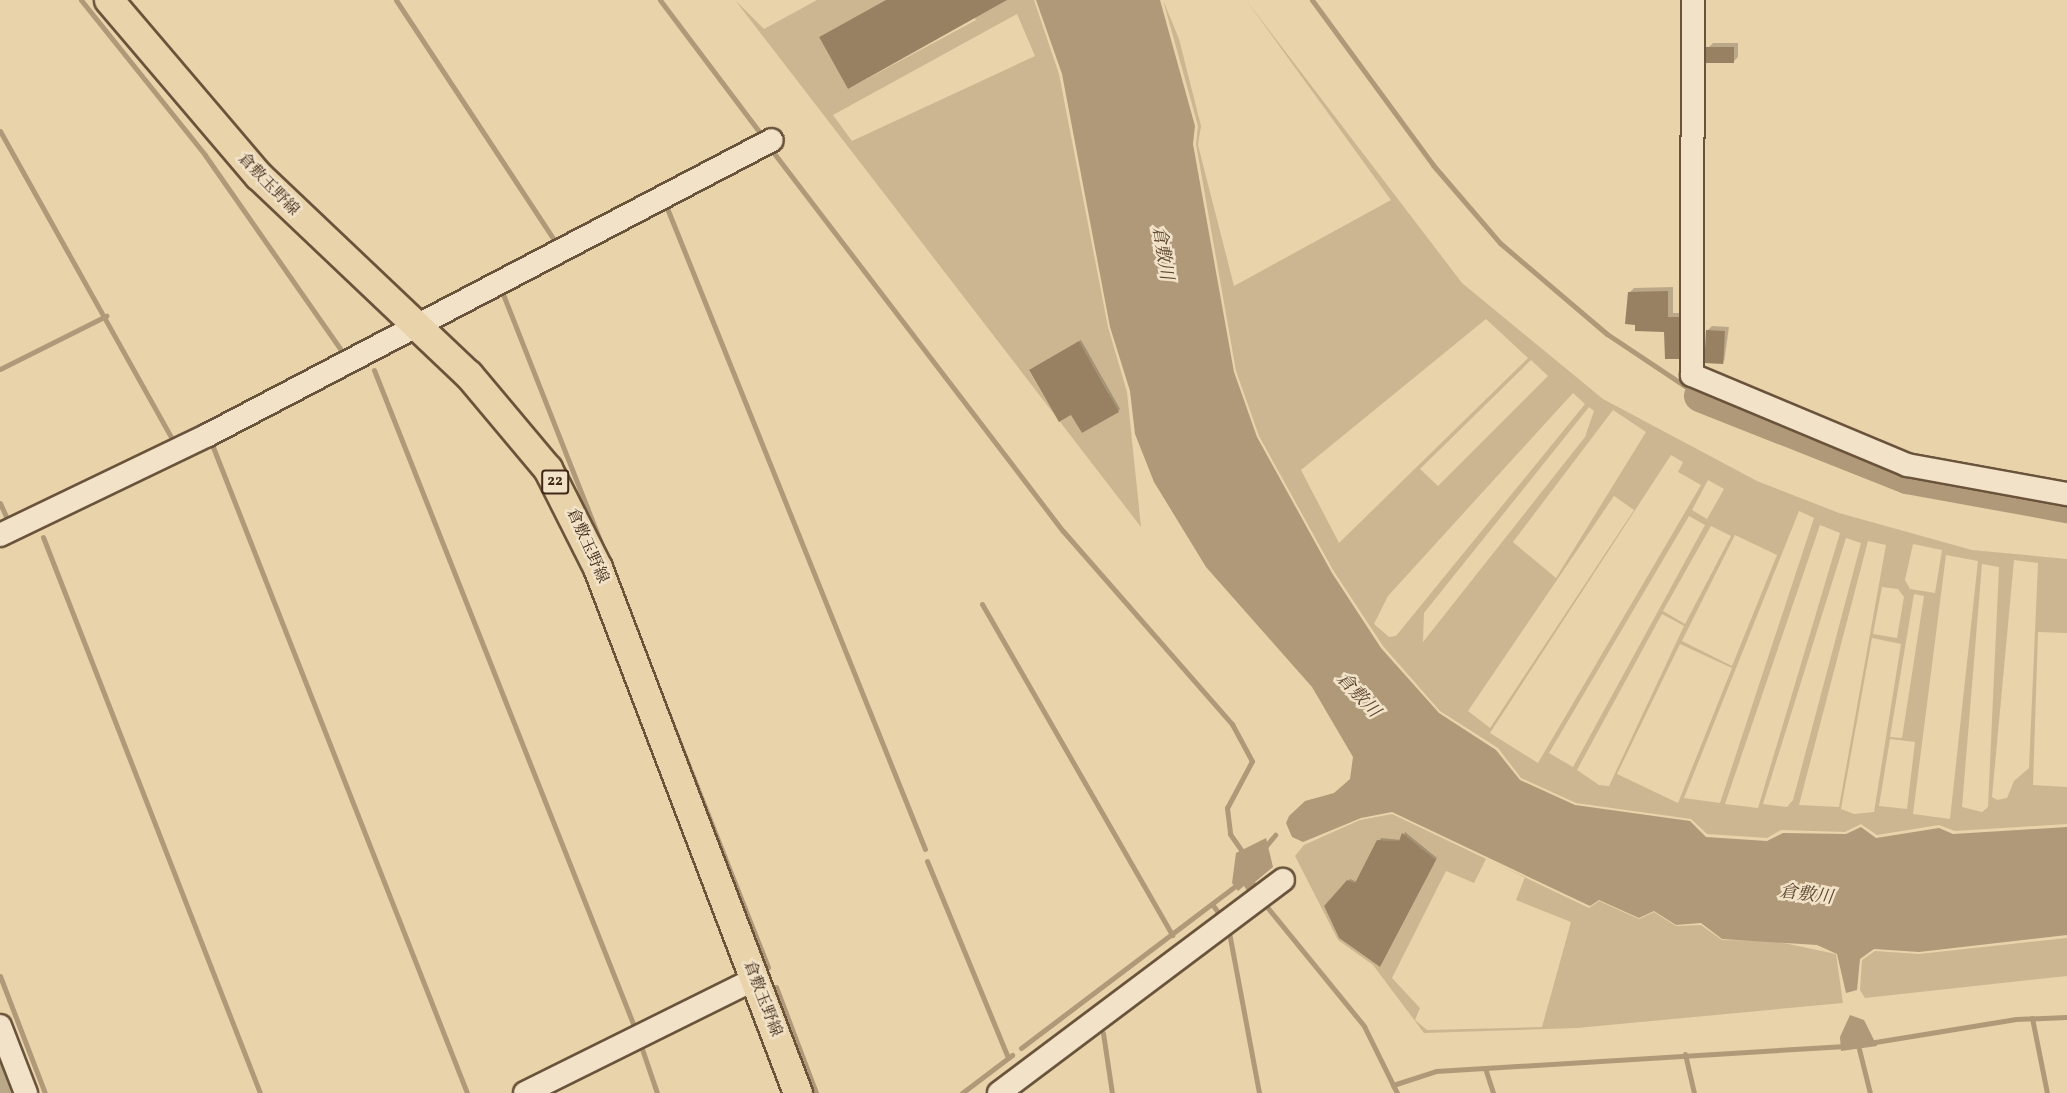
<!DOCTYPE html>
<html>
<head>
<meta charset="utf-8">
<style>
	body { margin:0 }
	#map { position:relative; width:2067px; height:1093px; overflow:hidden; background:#e9d3aa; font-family:Vollkorn,"Noto Serif JP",serif }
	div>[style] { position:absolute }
	.green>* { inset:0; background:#ccb691 }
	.water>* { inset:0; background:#b09978 }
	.shadow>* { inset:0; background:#0003 }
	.stream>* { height:5px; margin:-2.5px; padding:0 2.5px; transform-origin:2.5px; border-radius:2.5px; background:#b09978 }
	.river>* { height:32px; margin:-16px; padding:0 16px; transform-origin:16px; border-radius:16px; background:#b09978 }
	.building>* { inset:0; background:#988163; transform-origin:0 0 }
	.roads { filter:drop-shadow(2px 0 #6a533b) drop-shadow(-2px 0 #6a533b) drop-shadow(0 2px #6a533b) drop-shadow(0 -2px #6a533b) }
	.minor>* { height:22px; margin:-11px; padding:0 11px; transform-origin:11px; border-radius:11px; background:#f1e2c8 }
	.major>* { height:28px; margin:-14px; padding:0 14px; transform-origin:14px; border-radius:14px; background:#e9d3aa }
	span { translate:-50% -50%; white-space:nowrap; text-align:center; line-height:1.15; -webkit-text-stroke:5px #f1e2c8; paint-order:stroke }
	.shield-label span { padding:2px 4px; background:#f1e2c8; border:2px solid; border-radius:4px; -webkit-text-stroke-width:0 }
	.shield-label { font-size:15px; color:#402816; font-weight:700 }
	.street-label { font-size:16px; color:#402816 }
	.water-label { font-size:18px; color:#5c442e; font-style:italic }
</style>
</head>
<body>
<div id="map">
	<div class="green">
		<i style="clip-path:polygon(evenodd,735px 0,764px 29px,817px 0,886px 0,819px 37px,848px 89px,976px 20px,965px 0,1034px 0,1059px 74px,1108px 327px,1127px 392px,1141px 527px,735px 0,1017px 14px,1035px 56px,852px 141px,833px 115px,1017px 14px,735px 0,1079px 341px,1109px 393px,1059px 422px,1029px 371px,1079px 341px,735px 0,1118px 412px,1082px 433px,1073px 417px,1118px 412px)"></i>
		<i style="clip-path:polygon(evenodd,1163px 0,1179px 39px,1201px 126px,1198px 145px,1234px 286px,1391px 200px,1246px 0,1462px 283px,1603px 399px,1757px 481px,1839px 513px,1972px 550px,2067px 559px,2067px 633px,2038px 632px,2033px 785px,2067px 787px,2067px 824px,1955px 831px,1939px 825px,1877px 835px,1861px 824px,1845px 832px,1781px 830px,1767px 838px,1707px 834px,1691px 819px,1576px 803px,1521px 778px,1498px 748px,1440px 711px,1383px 646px,1333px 570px,1259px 436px,1236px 371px,1196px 144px,1198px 126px,1163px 0,1486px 319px,1528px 358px,1339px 543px,1301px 470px,1486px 319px,1163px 0,1531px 360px,1548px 376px,1438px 486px,1420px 469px,1531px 360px,1163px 0,1573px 393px,1585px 404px,1396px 636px,1389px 637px,1374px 624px,1388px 596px,1573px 393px,1163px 0,1589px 407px,1594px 411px,1585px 437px,1423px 642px,1424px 613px,1589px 407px,1163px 0,1613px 410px,1646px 432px,1556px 578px,1513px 542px,1613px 410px,1163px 0,1671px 455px,1683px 462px,1678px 472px,1701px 485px,1538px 763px,1490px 733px,1671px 455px,1163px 0,1708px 480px,1724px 489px,1707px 519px,1692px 510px,1708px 480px,1163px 0,1614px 496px,1634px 510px,1490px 728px,1468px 711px,1614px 496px,1163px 0,1799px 511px,1814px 518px,1720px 803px,1684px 798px,1799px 511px,1163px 0,1689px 516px,1705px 525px,1573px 767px,1549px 753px,1689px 516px,1163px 0,1820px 525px,1840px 533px,1758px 808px,1725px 804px,1820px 525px,1163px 0,1711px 526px,1731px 536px,1685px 624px,1663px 611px,1711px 526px,1163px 0,1735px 535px,1777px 555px,1732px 666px,1682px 641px,1735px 535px,1163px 0,1846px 538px,1861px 543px,1793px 800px,1787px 807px,1763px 804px,1846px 538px,1163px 0,1868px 541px,1886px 545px,1839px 807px,1799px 805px,1868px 541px,1163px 0,1913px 544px,1942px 550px,1935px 593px,1910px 589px,1905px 580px,1913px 544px,1163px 0,1946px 555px,1978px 561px,1950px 819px,1913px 814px,1946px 555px,1163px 0,2014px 560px,2038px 563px,2029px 768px,2014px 781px,2007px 798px,1997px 800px,1992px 797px,2014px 560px,1163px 0,1982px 564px,1999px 567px,1988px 807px,1982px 812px,1962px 807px,1982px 564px,1163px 0,1882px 587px,1898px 589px,1904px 597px,1897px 638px,1873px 634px,1882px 587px,1163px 0,1914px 594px,1924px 596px,1902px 738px,1890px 737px,1914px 594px,1163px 0,1662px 614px,1684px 626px,1609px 786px,1599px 785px,1577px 770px,1662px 614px,1163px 0,1872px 638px,1901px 644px,1874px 812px,1854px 814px,1841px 809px,1872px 638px,1163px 0,1680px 644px,1732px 668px,1678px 803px,1617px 774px,1680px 644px,1163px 0,1890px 739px,1915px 742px,1907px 809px,1879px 806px,1890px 739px)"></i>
		<i style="clip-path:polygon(evenodd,1392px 814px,1589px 908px,1599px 901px,1639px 919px,1654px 912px,1676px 926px,1701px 925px,1722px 940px,1775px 941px,1836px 954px,1843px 1003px,1577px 1028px,1424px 1033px,1373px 965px,1338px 940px,1295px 856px,1304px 845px,1360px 820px,1392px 814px,1378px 840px,1413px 842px,1436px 860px,1380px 967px,1339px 938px,1324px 906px,1347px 880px,1355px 883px,1378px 840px,1392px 814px,1486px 859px,1525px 877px,1516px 900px,1571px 922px,1542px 1027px,1427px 1030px,1415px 1020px,1420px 1008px,1392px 978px,1446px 871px,1474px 883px,1486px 859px)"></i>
		<i style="clip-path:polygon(2067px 938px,2067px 976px,1865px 998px,1860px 990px,1862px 960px,1875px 951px,1919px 954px)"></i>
	</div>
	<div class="water">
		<i style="clip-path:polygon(1036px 0,1160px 0,1195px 126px,1193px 144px,1234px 372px,1257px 437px,1332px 573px,1381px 648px,1439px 713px,1496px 750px,1520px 780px,1575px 805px,1690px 821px,1706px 837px,1767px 841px,1783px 833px,1846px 834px,1861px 827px,1876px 838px,1939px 828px,1953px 834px,2067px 827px,2067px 935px,1919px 952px,1874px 949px,1860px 959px,1857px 990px,1846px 993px,1837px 954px,1817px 945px,1722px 939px,1701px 923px,1676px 925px,1654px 911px,1639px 918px,1599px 900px,1590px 906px,1392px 812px,1361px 818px,1303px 842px,1292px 837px,1286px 823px,1289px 816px,1305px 801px,1334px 793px,1350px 779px,1353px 757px,1312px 687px,1206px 567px,1154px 482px,1135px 434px,1130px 391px,1110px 327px,1062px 74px)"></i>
		<i style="clip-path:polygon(1266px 838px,1273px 867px,1255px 882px,1259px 888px,1250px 895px,1244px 886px,1238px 891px,1232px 883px,1236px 853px)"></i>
		<i style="clip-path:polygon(1850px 1015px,1864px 1020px,1877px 1046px,1841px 1051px,1840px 1037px)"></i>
	</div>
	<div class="shadow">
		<i style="clip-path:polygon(886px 0,1004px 0,821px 37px)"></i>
		<i style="clip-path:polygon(1713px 43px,1738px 43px,1738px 57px,1733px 62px,1708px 48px)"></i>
		<i style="clip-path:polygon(1673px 287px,1673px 313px,1683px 313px,1683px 353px,1678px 358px,1665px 331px,1629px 293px,1634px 288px)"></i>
		<i style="clip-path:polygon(1712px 326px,1729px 327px,1724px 362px,1707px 331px)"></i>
		<i style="clip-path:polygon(1081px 340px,1120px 409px,1118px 411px,1072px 413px,1033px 369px)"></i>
		<i style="clip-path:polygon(1405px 832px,1437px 858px,1382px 963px,1326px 906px,1350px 879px,1357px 882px,1381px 838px,1401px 840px)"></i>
		<i style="clip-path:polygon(0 1049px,17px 1093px,0 1093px)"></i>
	</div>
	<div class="stream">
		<i style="left:81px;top:0;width:198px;rotate:51.3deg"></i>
		<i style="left:205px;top:155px;width:243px;rotate:55.1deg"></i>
		<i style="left:396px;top:0;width:292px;rotate:56.6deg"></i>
		<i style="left:660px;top:0;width:173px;rotate:53deg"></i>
		<i style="left:1312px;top:0;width:205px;rotate:53.7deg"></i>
		<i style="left:1433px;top:165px;width:103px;rotate:49.3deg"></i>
		<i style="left:1500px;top:243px;width:140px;rotate:40.4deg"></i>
		<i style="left:1607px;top:334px;width:112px;rotate:33.7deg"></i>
		<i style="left:0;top:131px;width:359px;rotate:60.8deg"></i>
		<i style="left:770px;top:148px;width:482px;rotate:52.6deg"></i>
		<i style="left:1063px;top:531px;width:257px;rotate:48.8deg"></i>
		<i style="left:1232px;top:724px;width:42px;rotate:61.6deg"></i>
		<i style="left:1252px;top:761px;width:53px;rotate:118deg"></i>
		<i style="left:1227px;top:808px;width:26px;rotate:83deg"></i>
		<i style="left:1230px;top:834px;width:24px;rotate:55deg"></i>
		<i style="left:667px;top:208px;width:691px;rotate:68.08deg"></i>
		<i style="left:501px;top:289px;width:729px;rotate:68.51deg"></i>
		<i style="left:0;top:369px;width:119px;rotate:-26.6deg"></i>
		<i style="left:374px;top:370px;width:711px;rotate:68.38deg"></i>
		<i style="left:211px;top:442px;width:700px;rotate:68.53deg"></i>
		<i style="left:0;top:503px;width:22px;rotate:66deg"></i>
		<i style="left:43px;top:537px;width:597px;rotate:68.68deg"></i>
		<i style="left:982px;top:604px;width:382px;rotate:60.1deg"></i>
		<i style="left:1265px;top:847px;width:16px;rotate:-50deg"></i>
		<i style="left:927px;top:861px;width:213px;rotate:67.6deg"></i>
		<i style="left:1263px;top:902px;width:160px;rotate:50.8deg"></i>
		<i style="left:1364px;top:1026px;width:66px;rotate:63.8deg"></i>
		<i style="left:1393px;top:1085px;width:45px;rotate:-18deg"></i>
		<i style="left:1436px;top:1071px;width:410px;rotate:-3.5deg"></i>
		<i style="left:1212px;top:904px;width:17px;rotate:54deg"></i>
		<i style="left:1228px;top:927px;width:169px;rotate:79.4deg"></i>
		<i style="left:0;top:976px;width:125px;rotate:69deg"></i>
		<i style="left:776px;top:987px;width:113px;rotate:69.3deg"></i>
		<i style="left:2032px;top:1018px;width:76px;rotate:78.7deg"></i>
		<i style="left:1103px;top:1033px;width:61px;rotate:81.5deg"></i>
		<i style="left:640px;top:1043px;width:53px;rotate:71.2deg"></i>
		<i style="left:1869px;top:1043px;width:149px;rotate:-9.3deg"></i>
		<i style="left:2016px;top:1019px;width:51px;rotate:-2.2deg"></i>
		<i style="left:1858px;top:1045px;width:49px;rotate:76deg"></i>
		<i style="left:1021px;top:1048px;width:272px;rotate:-37.1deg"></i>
		<i style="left:1685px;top:1054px;width:40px;rotate:77deg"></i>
		<i style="left:1485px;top:1068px;width:26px;rotate:72deg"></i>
		<i style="left:1393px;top:1085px;width:9px;rotate:63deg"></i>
		<i style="left:962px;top:1093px;width:63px;rotate:-37.2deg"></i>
	</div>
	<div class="river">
		<i style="left:1700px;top:396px;width:223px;rotate:21.6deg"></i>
		<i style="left:1907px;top:478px;width:163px;rotate:10.3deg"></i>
	</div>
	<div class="building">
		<i style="clip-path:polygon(886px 0,1007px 0,848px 89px,819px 37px)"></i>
		<i style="left:1734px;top:47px;width:16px;height:28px;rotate:90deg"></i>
		<i style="clip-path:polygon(1668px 291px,1668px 317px,1679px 317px,1679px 359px,1665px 359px,1664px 332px,1635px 331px,1635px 325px,1625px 324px,1628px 292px)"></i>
		<i style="left:1706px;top:330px;width:19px;height:33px;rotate:3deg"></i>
		<i style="clip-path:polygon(1079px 341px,1119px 412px,1082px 433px,1071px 415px,1059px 422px,1029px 370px)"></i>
		<i style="clip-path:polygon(1402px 833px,1436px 860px,1380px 967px,1339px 938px,1324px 906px,1347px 880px,1355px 883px,1377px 840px,1399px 841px)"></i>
	</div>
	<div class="roads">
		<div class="minor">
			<i style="left:1693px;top:0;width:375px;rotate:90.2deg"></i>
			<i style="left:1692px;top:375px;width:233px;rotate:22.7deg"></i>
			<i style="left:1907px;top:465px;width:163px;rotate:10.3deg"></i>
			<i style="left:0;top:535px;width:231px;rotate:-25.7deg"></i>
			<i style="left:208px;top:435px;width:636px;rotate:-27.61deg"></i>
			<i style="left:0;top:1026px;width:72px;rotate:68.8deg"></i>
			<i style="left:525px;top:1093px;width:257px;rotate:-26.4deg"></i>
			<i style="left:999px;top:1093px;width:355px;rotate:-36.9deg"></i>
		</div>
		<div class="major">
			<i style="left:109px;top:0;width:231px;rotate:49.6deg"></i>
			<i style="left:259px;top:176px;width:289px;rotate:43.5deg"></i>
			<i style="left:469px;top:375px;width:123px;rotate:50deg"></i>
			<i style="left:548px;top:469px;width:111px;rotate:63.2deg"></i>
			<i style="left:598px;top:568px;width:562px;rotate:69.15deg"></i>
		</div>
	</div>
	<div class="shield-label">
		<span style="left:555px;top:482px">22</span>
	</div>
	<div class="street-label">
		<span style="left:268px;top:185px;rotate:46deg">倉敷玉野線</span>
		<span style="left:587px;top:546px;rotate:66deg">倉敷玉野線</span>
		<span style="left:762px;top:999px;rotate:69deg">倉敷玉野線</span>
	</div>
	<div class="water-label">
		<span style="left:1161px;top:253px;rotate:81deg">倉敷川</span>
		<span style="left:1357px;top:696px;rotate:47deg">倉敷川</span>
		<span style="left:1806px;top:896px;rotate:7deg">倉敷川</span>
	</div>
</div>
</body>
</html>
